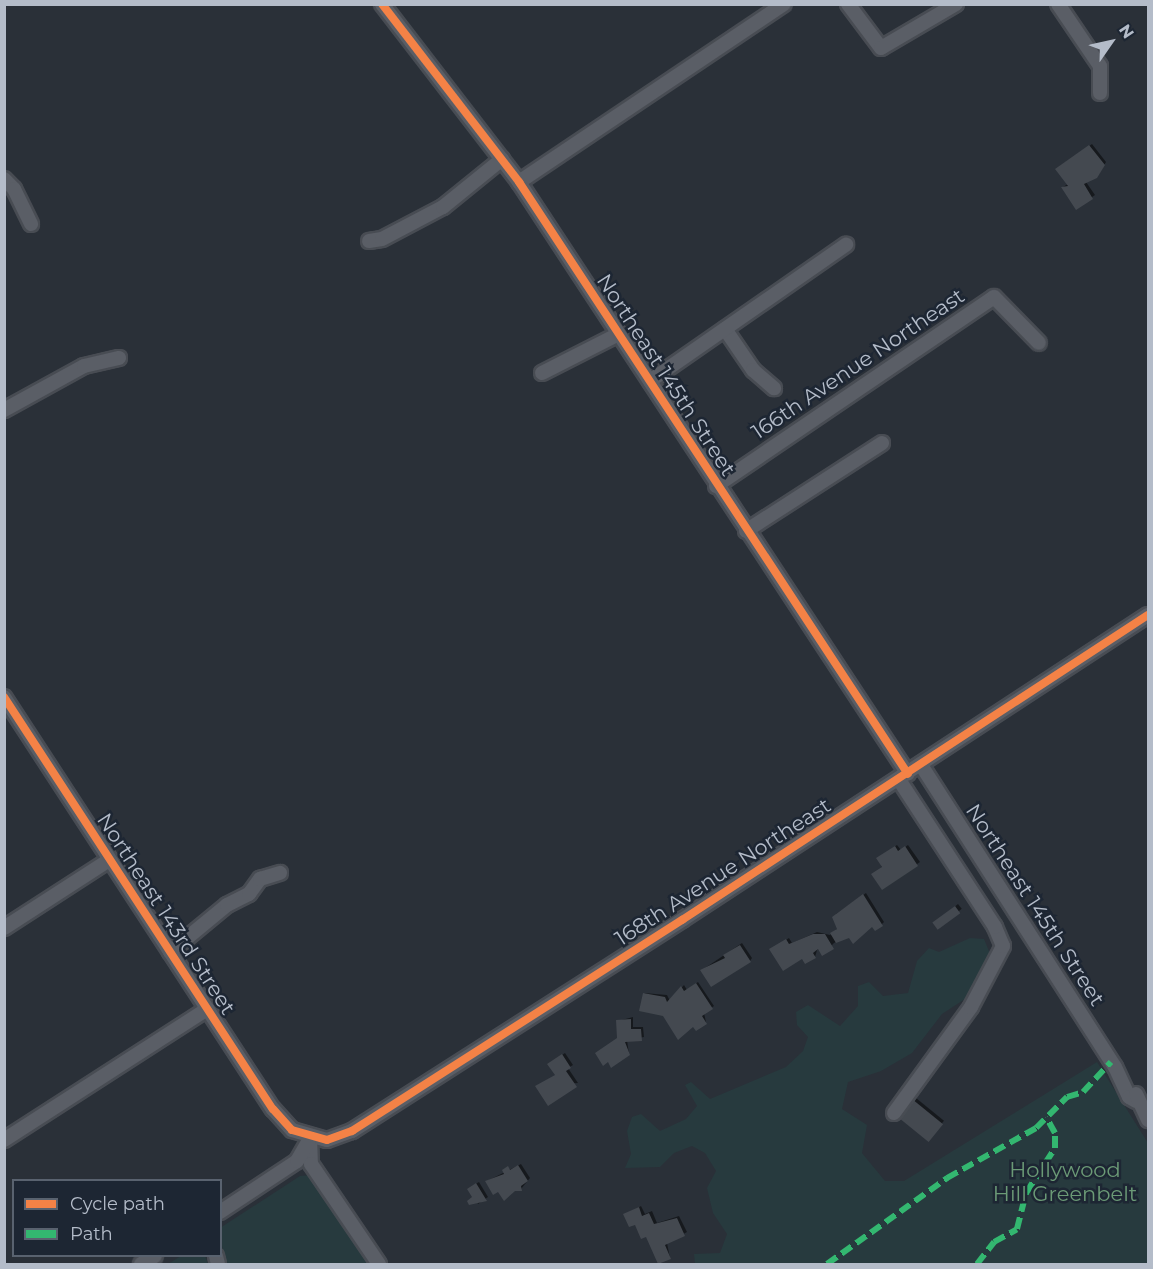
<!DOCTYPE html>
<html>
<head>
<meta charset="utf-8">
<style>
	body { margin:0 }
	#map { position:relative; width:1153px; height:1269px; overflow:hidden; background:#2a3038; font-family:Montserrat,sans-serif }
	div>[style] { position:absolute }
	.green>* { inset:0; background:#273a3e }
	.shadow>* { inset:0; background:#0007; transform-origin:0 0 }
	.building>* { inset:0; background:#444950; transform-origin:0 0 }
	.roads { filter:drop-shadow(2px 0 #484c53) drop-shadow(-2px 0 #484c53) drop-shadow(0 2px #484c53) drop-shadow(0 -2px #484c53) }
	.minor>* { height:14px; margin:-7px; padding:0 7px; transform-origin:7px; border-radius:7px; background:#5a5e66 }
	.quiet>* { height:6px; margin-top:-3px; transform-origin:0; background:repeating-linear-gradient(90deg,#33b770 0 12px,transparent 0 18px) }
	.cycleway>* { height:8px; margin:-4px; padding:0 4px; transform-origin:4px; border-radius:4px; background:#f48246 }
	span { translate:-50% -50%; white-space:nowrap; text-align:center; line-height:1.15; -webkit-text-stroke:5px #1d2633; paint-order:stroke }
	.street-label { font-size:21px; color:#b4bcc9 }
	.park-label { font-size:21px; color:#6b9a76 }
	.frame { position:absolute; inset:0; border:6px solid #b4bcc9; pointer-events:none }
	.legend { position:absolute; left:12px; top:1179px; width:210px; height:78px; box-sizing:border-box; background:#1d2633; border:2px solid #59626f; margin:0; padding:8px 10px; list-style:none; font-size:18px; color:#b4bcc9 }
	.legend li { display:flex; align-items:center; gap:12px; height:30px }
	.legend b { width:30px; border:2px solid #59626f }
	.north { position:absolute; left:1081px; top:12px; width:60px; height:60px; -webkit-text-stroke:4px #1d2633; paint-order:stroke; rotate:56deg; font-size:16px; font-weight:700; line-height:24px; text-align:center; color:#b4bcc9 }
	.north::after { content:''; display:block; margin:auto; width:21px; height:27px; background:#b4bcc9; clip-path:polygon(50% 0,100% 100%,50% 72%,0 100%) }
</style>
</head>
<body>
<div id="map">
	<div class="green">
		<i style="clip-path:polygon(970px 938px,984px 939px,991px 956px,974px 993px,942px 1014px,912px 1053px,881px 1071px,848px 1082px,842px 1109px,867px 1125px,862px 1153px,885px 1181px,904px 1181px,1097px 1062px,1148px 1143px,1148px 1264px,695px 1264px,694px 1254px,720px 1253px,727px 1234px,713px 1213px,707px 1188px,716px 1171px,705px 1153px,692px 1146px,674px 1153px,660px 1167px,625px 1168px,631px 1154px,627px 1131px,632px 1117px,641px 1114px,660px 1131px,686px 1119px,697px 1106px,685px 1085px,691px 1082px,710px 1099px,786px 1067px,803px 1051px,808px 1037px,797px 1025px,796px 1012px,808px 1005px,840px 1026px,858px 1006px,858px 986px,869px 982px,883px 996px,908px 993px,917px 961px,929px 948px,939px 952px)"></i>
		<i style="clip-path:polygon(312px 1175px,375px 1264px,224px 1264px,220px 1228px,300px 1176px)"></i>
		<i style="clip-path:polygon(181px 1256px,205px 1256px,208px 1264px,168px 1264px)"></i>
	</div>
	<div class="shadow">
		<i style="clip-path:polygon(1092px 144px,1106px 162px,1099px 174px,1086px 182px,1095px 195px,1076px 208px,1063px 187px,1068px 184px,1060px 166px)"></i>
		<i style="clip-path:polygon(897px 845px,901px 850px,908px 845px,920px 862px,883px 888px,881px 856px)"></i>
		<i style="clip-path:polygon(866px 893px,884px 922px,882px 924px,872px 924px,834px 943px,823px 954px,818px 947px,815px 957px,803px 957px,774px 947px,789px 938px,792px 943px,817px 932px,830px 935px,838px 928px,836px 914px)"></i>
		<i style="left:958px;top:904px;width:6px;height:27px;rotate:51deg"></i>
		<i style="clip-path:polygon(742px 943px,752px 958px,750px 961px,705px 968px)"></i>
		<i style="clip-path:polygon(698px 982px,714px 1006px,704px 1013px,706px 1022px,693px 1025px,663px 1014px,644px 993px,667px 995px,670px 1001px,684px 985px,687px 990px)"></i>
		<i style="clip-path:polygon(633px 1017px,633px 1027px,643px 1027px,644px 1037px,627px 1040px,629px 1054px,619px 1038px,618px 1021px)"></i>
		<i style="clip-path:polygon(565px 1053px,573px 1065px,568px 1068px,578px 1083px,537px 1086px,556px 1075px,551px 1062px)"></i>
		<i style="left:916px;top:1098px;width:36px;height:25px;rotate:39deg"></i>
		<i style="clip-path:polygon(521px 1164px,530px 1178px,521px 1189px,499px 1190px,487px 1181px)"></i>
		<i style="clip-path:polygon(479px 1182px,488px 1197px,478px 1204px,472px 1186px)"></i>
		<i style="clip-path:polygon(641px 1206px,645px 1214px,652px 1211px,657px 1223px,679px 1216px,687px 1232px,667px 1243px,670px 1258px,625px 1215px)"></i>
	</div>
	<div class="building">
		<i style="clip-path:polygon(1089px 145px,1105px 165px,1097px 178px,1084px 184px,1093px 199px,1076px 210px,1061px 187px,1068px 186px,1055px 169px)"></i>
		<i style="clip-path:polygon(895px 846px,898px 851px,905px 846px,918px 866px,882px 890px,871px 874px,882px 867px,876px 858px)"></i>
		<i style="clip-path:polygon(863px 894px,883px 926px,875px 931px,872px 927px,853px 944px,849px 938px,836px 943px,830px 933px,837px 929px,832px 917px)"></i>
		<i style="left:955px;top:906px;width:9px;height:28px;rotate:54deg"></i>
		<i style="clip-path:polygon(813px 934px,825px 934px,834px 949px,822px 956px,818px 949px,813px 953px,816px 958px,805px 964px,802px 959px,783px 971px,769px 949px,786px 939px,789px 944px)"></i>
		<i style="clip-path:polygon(740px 945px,751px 962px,711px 987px,700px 970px,725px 958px,723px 955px)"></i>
		<i style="clip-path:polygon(696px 983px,713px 1009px,702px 1016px,707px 1024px,696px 1031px,693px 1027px,678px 1040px,663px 1016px,639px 1011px,643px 993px,665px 997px,667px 1002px,681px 986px,684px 991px)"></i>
		<i style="clip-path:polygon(631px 1019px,631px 1029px,641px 1029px,642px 1041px,625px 1042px,630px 1055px,611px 1068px,608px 1062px,603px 1066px,595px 1053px,617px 1038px,616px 1020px)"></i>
		<i style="clip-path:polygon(562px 1054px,571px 1068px,566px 1071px,577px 1087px,548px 1106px,535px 1086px,555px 1075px,547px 1064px)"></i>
		<i style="left:912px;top:1099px;width:40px;height:23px;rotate:39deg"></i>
		<i style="clip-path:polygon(518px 1165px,528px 1181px,521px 1186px,522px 1191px,515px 1191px,504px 1201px,498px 1192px,493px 1195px,485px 1181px,504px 1174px,502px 1170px,508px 1166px,510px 1170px)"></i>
		<i style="clip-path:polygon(476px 1183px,487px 1201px,469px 1205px,467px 1201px,472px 1197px,467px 1189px)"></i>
		<i style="clip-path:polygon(639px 1207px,642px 1216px,649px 1213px,654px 1224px,677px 1218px,685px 1236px,665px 1245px,671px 1259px,658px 1264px,646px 1237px,641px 1239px,635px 1225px,629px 1227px,623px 1214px)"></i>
	</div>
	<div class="roads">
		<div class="minor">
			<i style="left:382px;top:4px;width:225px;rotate:52.4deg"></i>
			<i style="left:519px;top:182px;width:708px;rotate:56.69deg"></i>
			<i style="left:848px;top:4px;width:55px;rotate:53.1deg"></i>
			<i style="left:881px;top:48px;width:87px;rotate:-30.4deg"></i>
			<i style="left:1058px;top:4px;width:75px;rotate:55.9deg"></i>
			<i style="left:1100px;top:66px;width:27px;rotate:90deg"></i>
			<i style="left:4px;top:179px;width:14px;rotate:45deg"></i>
			<i style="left:14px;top:189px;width:39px;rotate:64deg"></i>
			<i style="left:519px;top:182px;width:319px;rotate:-33.9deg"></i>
			<i style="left:369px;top:241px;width:13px;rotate:-9deg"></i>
			<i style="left:382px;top:239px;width:69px;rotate:-27.7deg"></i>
			<i style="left:443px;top:207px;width:76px;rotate:-39.1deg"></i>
			<i style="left:725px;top:329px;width:50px;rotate:55.7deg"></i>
			<i style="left:753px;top:370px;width:28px;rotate:41deg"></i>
			<i style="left:542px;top:373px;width:86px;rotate:-26.9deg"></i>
			<i style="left:650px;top:381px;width:239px;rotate:-34.8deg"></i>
			<i style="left:4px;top:410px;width:91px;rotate:-28.8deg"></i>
			<i style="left:84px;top:366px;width:36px;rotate:-13deg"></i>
			<i style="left:716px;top:486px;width:336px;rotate:-34.2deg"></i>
			<i style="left:994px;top:297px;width:64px;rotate:45.6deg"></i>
			<i style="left:746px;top:531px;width:162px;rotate:-32.9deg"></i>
			<i style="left:4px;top:697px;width:492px;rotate:56.9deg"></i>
			<i style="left:273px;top:1109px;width:28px;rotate:48deg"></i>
			<i style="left:292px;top:1130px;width:36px;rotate:16deg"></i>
			<i style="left:327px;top:1140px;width:27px;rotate:-20deg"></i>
			<i style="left:352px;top:1131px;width:392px;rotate:-32.6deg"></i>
			<i style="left:682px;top:920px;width:557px;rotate:-33.21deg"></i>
			<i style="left:921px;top:765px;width:359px;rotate:57.3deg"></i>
			<i style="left:1115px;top:1067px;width:33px;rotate:65deg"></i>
			<i style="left:1129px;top:1097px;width:8px;rotate:30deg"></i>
			<i style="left:4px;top:928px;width:125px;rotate:-32.9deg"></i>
			<i style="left:170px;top:952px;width:74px;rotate:-39.5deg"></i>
			<i style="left:227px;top:905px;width:25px;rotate:-27deg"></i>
			<i style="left:249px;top:894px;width:19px;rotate:-54deg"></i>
			<i style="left:260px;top:879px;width:21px;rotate:-17deg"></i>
			<i style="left:1136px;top:1094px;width:29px;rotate:65deg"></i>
			<i style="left:894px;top:1113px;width:131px;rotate:-54deg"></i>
			<i style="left:971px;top:1007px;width:69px;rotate:-62.3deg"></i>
			<i style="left:1003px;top:946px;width:21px;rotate:-113deg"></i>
			<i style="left:995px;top:927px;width:176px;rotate:-123.1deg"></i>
			<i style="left:310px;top:1138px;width:26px;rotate:88deg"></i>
			<i style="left:311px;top:1164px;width:121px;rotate:55.8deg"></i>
			<i style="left:4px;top:1140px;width:242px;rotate:-32.8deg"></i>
			<i style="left:220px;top:1212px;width:92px;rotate:-33.5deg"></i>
			<i style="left:297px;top:1161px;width:24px;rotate:-60deg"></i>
			<i style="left:216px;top:1256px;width:8px;rotate:76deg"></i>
			<i style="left:141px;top:1264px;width:16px;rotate:-30deg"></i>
		</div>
	</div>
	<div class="quiet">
		<i style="left:827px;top:1264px;width:148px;rotate:-35.6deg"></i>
		<i style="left:947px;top:1178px;width:102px;rotate:-29.3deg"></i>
		<i style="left:1036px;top:1128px;width:44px;rotate:-45deg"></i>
		<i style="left:1067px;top:1097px;width:17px;rotate:-17deg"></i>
		<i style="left:1083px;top:1092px;width:41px;rotate:-47deg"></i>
		<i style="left:977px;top:1264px;width:28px;rotate:-52deg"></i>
		<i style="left:994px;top:1242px;width:26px;rotate:-29deg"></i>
		<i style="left:1017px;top:1229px;width:37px;rotate:-76deg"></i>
		<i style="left:1026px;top:1193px;width:54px;rotate:-57.2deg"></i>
		<i style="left:1055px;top:1148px;width:15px;rotate:-90deg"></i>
		<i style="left:1055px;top:1133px;width:18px;rotate:-119deg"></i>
	</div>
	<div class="cycleway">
		<i style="left:382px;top:4px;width:225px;rotate:52.4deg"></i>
		<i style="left:519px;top:182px;width:708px;rotate:56.69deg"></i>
		<i style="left:4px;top:697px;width:492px;rotate:56.9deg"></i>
		<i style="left:273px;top:1109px;width:28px;rotate:48deg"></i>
		<i style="left:292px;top:1130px;width:36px;rotate:16deg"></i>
		<i style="left:327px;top:1140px;width:27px;rotate:-20deg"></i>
		<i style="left:352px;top:1131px;width:392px;rotate:-32.6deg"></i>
		<i style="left:682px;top:920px;width:557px;rotate:-33.21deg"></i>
	</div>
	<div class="street-label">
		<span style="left:858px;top:364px;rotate:-34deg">166th Avenue Northeast</span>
		<span style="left:666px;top:375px;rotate:57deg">Northeast 145th Street</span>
		<span style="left:723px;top:872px;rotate:-33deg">168th Avenue Northeast</span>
		<span style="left:1035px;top:905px;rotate:57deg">Northeast 145th Street</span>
		<span style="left:166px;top:914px;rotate:57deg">Northeast 143rd Street</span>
	</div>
	<div class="park-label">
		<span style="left:1065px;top:1182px">Hollywood<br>Hill Greenbelt</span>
	</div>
	<div class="frame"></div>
	<ul class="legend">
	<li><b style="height:8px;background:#f48246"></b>Cycle path</li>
	<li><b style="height:8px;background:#33b770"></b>Path</li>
	</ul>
	<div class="north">N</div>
</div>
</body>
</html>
